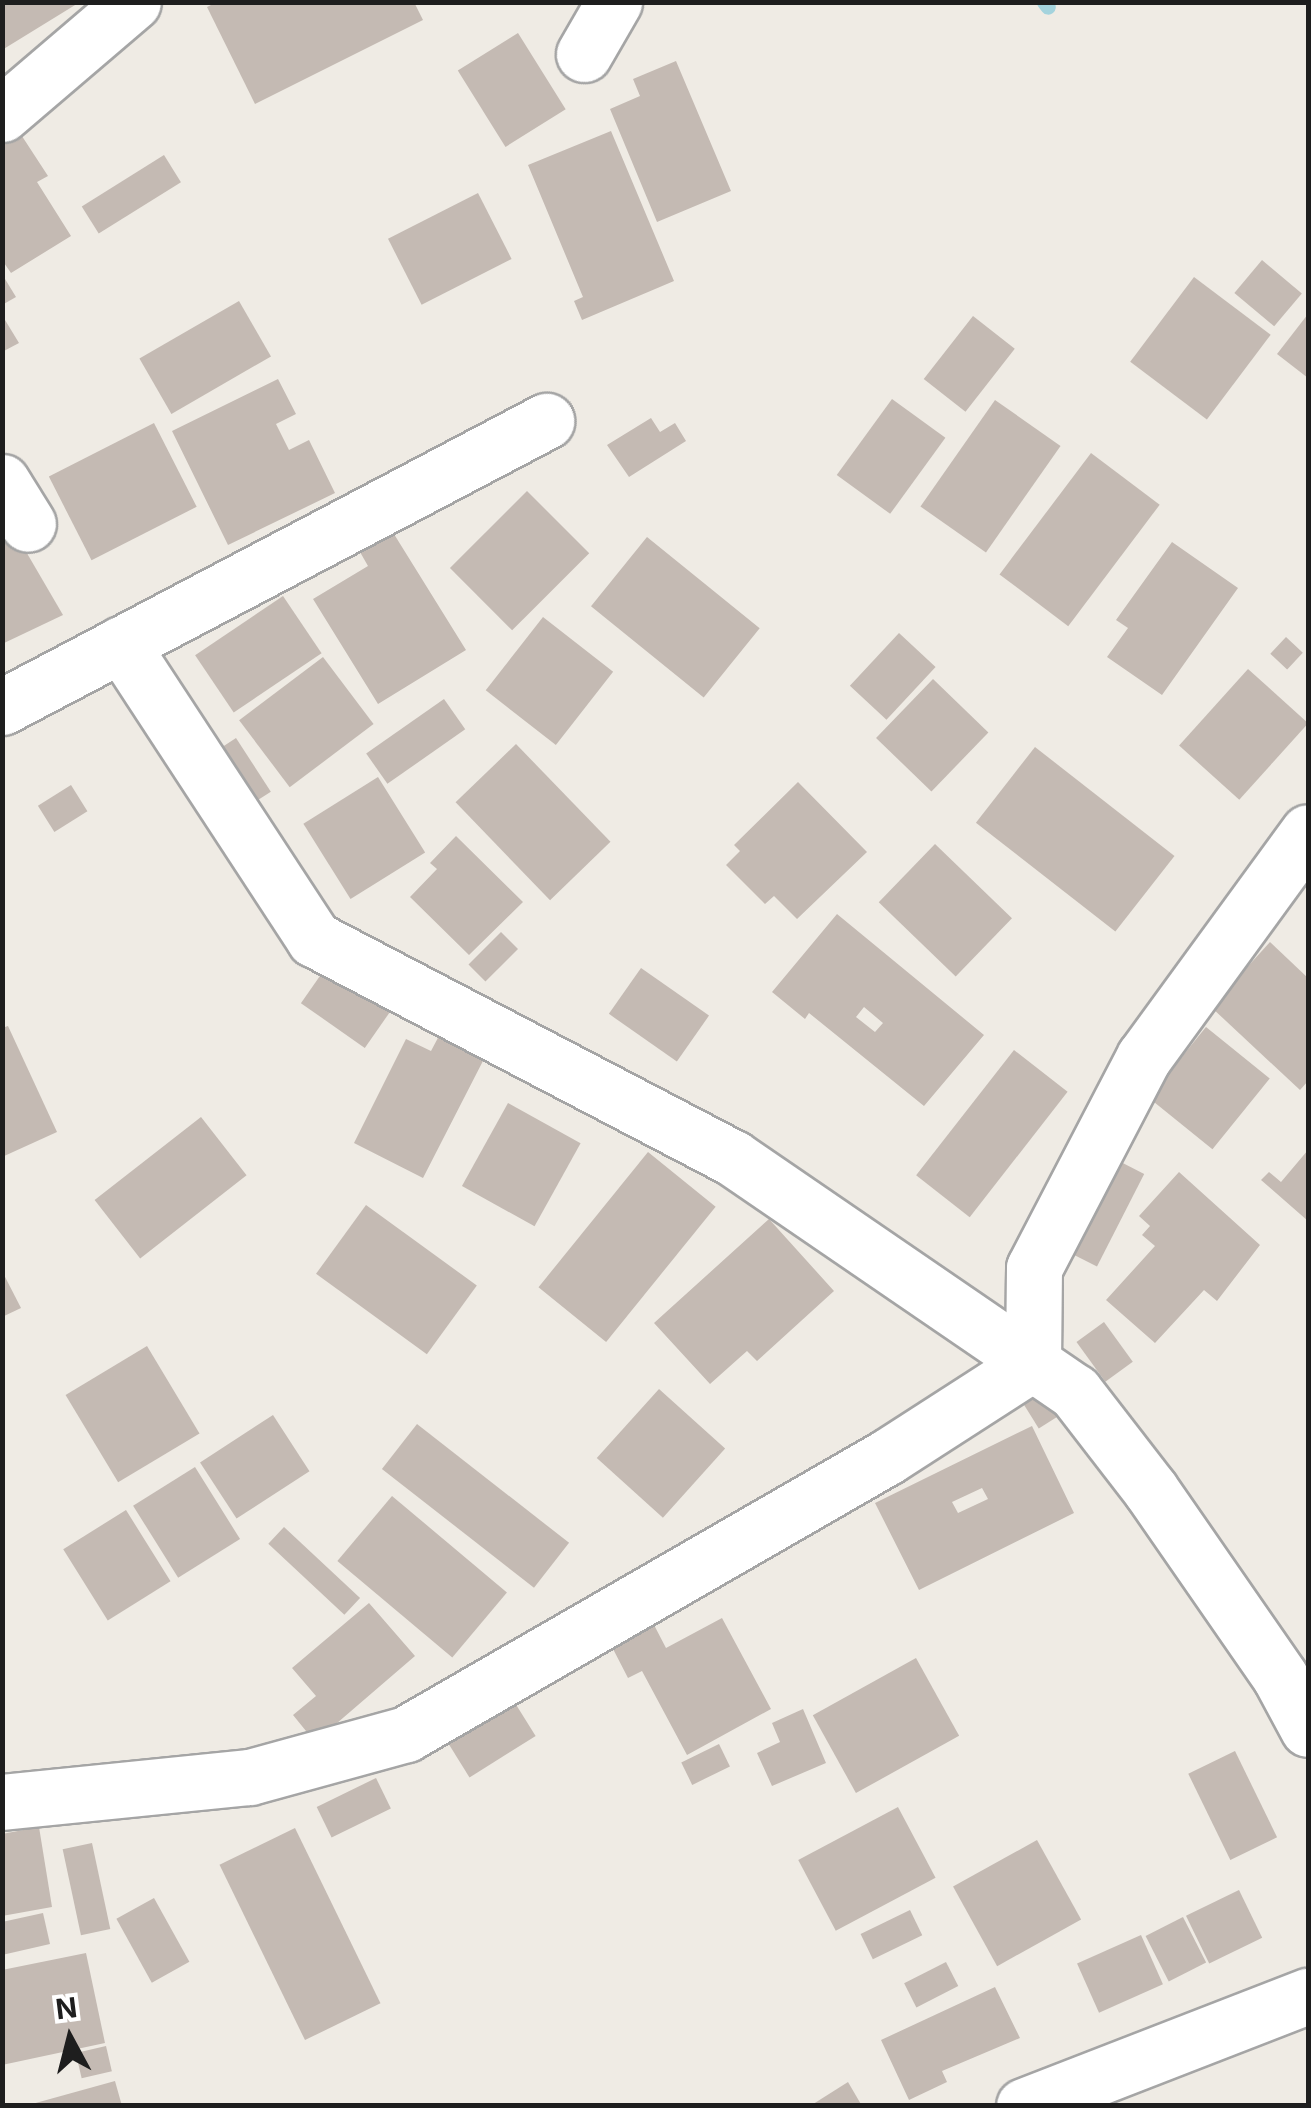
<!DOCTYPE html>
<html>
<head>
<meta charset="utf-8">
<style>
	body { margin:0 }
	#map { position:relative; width:1311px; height:2108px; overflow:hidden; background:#efebe4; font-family:Inter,sans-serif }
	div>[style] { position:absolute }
	.stream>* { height:15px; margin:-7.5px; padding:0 7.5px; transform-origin:7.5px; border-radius:7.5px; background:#a4d3dd }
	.building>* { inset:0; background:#c4bab3; transform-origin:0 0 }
	.roads { filter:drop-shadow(2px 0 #a5a5a5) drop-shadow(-2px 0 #a5a5a5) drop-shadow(0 2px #a5a5a5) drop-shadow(0 -2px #a5a5a5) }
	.minor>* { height:55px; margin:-27.5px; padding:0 27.5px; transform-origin:27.5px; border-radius:27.5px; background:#fff }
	span { translate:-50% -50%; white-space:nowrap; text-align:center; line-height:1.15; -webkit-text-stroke:8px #fff; paint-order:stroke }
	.frame { position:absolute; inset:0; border:5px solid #1e1e1e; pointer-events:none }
	.north { position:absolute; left:20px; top:1988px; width:100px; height:100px; -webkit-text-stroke:8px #fff; paint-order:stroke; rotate:353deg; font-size:28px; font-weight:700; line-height:40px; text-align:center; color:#1e1e1e }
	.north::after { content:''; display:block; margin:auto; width:35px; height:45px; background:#1e1e1e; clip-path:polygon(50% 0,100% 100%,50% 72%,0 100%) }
</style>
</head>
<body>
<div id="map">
	<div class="stream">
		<i style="left:1044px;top:2px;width:6px;rotate:51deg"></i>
	</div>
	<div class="building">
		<i style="clip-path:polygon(2px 2px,80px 2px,2px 50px)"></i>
		<i style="clip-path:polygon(217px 2px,414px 2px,423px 20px,255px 104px,207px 7px)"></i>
		<i style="left:518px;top:33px;width:90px;height:71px;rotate:58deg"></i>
		<i style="clip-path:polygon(676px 61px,731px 191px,657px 222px,610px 109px,640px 96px,633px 79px)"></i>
		<i style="clip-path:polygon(18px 130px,48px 176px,37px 182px,71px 236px,11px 273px,2px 260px,2px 140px)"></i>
		<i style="clip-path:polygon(611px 131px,674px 281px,582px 320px,574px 301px,583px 297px,528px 165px)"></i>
		<i style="left:164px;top:155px;width:32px;height:97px;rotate:58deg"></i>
		<i style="left:478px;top:193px;width:74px;height:101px;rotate:63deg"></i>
		<i style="left:1262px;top:260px;width:52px;height:43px;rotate:40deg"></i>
		<i style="clip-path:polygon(2px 274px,16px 297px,2px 305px)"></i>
		<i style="left:1194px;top:277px;width:96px;height:106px;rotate:37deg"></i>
		<i style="left:239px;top:301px;width:64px;height:115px;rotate:60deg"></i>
		<i style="clip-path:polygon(1308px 314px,1308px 378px,1277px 354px)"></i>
		<i style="clip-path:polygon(2px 315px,19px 343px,2px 352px)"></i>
		<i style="left:973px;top:316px;width:53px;height:80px;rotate:38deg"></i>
		<i style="clip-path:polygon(278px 379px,296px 414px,276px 424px,289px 450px,309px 440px,335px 493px,228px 545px,172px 431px)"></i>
		<i style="left:892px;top:399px;width:66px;height:94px;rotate:36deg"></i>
		<i style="left:995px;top:400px;width:80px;height:130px;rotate:35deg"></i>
		<i style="clip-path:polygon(651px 418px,660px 432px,675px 423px,686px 441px,629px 477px,607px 445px)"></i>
		<i style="left:154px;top:423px;width:94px;height:118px;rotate:63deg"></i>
		<i style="left:1091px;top:453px;width:86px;height:152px;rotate:37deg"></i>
		<i style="left:527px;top:491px;width:88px;height:109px;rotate:45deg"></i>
		<i style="clip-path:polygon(384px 518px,466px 650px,378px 704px,313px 599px,368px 566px,352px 538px)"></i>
		<i style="clip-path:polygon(7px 519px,63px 615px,2px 644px,2px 522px)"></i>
		<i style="left:647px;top:537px;width:145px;height:89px;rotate:39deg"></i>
		<i style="clip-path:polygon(1172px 542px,1238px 588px,1162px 695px,1107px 657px,1128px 628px,1116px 620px)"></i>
		<i style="left:283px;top:596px;width:69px;height:106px;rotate:56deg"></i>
		<i style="left:543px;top:617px;width:89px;height:93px;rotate:38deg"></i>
		<i style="left:899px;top:633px;width:50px;height:72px;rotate:43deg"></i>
		<i style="left:1286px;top:637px;width:23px;height:23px;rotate:43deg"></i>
		<i style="left:323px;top:657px;width:84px;height:105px;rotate:53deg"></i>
		<i style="left:1248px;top:669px;width:81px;height:103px;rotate:42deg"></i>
		<i style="left:933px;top:679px;width:77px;height:82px;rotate:44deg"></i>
		<i style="left:444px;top:699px;width:37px;height:95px;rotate:55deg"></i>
		<i style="left:236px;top:738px;width:64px;height:26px;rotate:57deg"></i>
		<i style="left:516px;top:744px;width:136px;height:84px;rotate:46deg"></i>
		<i style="left:1035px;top:747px;width:177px;height:96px;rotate:38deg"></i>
		<i style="left:378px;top:777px;width:89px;height:88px;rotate:58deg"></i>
		<i style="clip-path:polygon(798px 782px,867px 852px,797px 919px,774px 896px,765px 904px,726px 865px,740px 851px,734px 845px)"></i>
		<i style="left:71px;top:785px;width:31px;height:39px;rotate:58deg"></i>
		<i style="clip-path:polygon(456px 836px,523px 902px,469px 955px,410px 897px,437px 869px,430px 863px)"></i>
		<i style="left:935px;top:844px;width:107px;height:81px;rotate:44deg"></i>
		<i style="clip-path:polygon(evenodd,837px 914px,984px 1035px,924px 1106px,809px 1013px,805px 1019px,772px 992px,837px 914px,864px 1007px,883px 1023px,875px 1032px,856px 1017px,864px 1007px)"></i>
		<i style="left:501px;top:932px;width:24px;height:46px;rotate:45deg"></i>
		<i style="clip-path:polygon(1270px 942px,1308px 978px,1308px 1081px,1300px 1090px,1211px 1007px)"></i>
		<i style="left:329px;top:963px;width:78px;height:49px;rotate:35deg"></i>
		<i style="left:641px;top:968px;width:83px;height:56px;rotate:35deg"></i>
		<i style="clip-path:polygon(8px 1026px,57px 1132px,2px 1157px,2px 1028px)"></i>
		<i style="left:1206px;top:1027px;width:82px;height:91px;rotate:39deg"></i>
		<i style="clip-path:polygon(440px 1034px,485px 1057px,423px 1178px,354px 1143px,406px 1039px,431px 1051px)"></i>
		<i style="left:1014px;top:1050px;width:68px;height:159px;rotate:38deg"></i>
		<i style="left:508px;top:1103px;width:83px;height:95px;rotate:29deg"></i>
		<i style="left:201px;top:1117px;width:74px;height:135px;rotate:52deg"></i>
		<i style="clip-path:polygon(1308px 1150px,1308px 1221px,1261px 1180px,1269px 1172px,1281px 1182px)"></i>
		<i style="left:648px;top:1152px;width:87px;height:174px;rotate:39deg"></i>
		<i style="left:1113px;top:1158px;width:35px;height:104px;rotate:27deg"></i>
		<i style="clip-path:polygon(1179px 1172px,1260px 1245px,1217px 1301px,1204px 1290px,1155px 1343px,1106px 1300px,1155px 1246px,1142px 1235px,1150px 1226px,1139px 1216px)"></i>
		<i style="left:366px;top:1205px;width:137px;height:85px;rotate:36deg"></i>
		<i style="clip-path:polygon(769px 1219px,834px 1291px,757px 1361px,747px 1351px,710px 1384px,654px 1323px)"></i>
		<i style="clip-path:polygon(2px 1271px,21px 1308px,2px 1317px)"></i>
		<i style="left:1104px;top:1322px;width:49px;height:34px;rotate:54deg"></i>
		<i style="left:147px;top:1346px;width:102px;height:95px;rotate:59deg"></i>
		<i style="left:1041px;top:1381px;width:39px;height:27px;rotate:58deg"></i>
		<i style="left:659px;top:1389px;width:89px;height:93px;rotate:42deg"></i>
		<i style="left:273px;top:1415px;width:67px;height:87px;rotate:57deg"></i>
		<i style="left:417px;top:1424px;width:193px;height:57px;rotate:38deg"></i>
		<i style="clip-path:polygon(evenodd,1032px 1426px,1074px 1513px,919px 1590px,875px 1503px,1032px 1426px,982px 1488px,988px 1499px,958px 1513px,952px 1502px,982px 1488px)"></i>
		<i style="left:195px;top:1467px;width:85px;height:73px;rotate:58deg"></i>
		<i style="left:392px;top:1496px;width:150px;height:85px;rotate:40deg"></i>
		<i style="left:126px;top:1510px;width:84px;height:74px;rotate:58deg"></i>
		<i style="left:284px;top:1527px;width:104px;height:23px;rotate:43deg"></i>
		<i style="clip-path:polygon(369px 1603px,415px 1656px,315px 1742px,293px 1715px,316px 1696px,292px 1668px)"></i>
		<i style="clip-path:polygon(722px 1618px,771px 1709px,687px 1755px,642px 1671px,628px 1678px,611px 1645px,653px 1623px,666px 1648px)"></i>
		<i style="left:916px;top:1658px;width:89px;height:118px;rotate:61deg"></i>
		<i style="left:515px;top:1703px;width:39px;height:78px;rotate:58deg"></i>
		<i style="clip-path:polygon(803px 1709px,826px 1763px,772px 1786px,757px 1753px,780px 1742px,772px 1723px)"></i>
		<i style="left:719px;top:1744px;width:25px;height:42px;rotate:64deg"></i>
		<i style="left:1235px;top:1751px;width:96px;height:52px;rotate:64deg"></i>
		<i style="left:376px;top:1778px;width:34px;height:66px;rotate:64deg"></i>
		<i style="left:898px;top:1807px;width:80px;height:113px;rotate:62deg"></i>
		<i style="clip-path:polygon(39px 1827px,52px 1907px,2px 1916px,2px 1834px)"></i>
		<i style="left:295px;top:1828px;width:195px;height:84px;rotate:64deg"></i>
		<i style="left:1037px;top:1840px;width:91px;height:96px;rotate:61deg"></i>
		<i style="left:92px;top:1843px;width:88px;height:30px;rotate:78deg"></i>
		<i style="left:1239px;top:1890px;width:53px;height:59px;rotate:64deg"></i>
		<i style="left:154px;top:1898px;width:73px;height:43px;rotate:61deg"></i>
		<i style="left:910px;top:1910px;width:28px;height:55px;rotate:64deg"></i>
		<i style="clip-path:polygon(43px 1913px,50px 1944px,2px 1955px,2px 1922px)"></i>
		<i style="left:1183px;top:1917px;width:51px;height:42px;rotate:63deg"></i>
		<i style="left:1141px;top:1935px;width:54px;height:70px;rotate:66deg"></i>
		<i style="clip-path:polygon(86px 1953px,105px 2043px,2px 2065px,2px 1970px)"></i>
		<i style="left:946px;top:1962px;width:27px;height:47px;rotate:63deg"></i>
		<i style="clip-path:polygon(995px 1987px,1020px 2038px,942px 2071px,947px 2082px,909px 2100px,881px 2040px)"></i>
		<i style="left:106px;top:2046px;width:26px;height:31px;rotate:77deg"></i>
		<i style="clip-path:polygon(115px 2081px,122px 2106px,32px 2106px,32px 2104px)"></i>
		<i style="clip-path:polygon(848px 2082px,862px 2106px,810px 2106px)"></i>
	</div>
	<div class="roads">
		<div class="minor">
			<i style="left:584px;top:54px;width:60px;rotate:-60deg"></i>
			<i style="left:2px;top:114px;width:172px;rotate:-40.5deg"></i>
			<i style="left:2px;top:482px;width:49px;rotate:58.2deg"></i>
			<i style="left:121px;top:644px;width:353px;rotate:56.8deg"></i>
			<i style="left:314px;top:939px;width:473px;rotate:27.6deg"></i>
			<i style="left:733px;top:1158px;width:414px;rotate:34.4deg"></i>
			<i style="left:1075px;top:1392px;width:123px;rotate:52.3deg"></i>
			<i style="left:1150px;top:1489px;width:229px;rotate:55.3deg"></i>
			<i style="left:1280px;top:1677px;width:59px;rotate:61.7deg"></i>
			<i style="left:2px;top:707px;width:615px;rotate:-27.73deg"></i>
			<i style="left:1033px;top:1363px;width:95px;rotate:-89.4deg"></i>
			<i style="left:1034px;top:1268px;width:238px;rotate:-62.5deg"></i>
			<i style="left:1144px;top:1057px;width:278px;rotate:-53.9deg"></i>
			<i style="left:2px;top:1802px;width:249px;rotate:-5.8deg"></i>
			<i style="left:250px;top:1777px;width:162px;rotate:-15.4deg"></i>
			<i style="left:406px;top:1734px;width:555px;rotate:-29.94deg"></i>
			<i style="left:887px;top:1457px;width:174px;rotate:-32.8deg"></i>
			<i style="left:1024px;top:2106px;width:305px;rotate:-21.2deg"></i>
		</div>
	</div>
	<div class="frame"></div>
	<div class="north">N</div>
</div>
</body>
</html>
